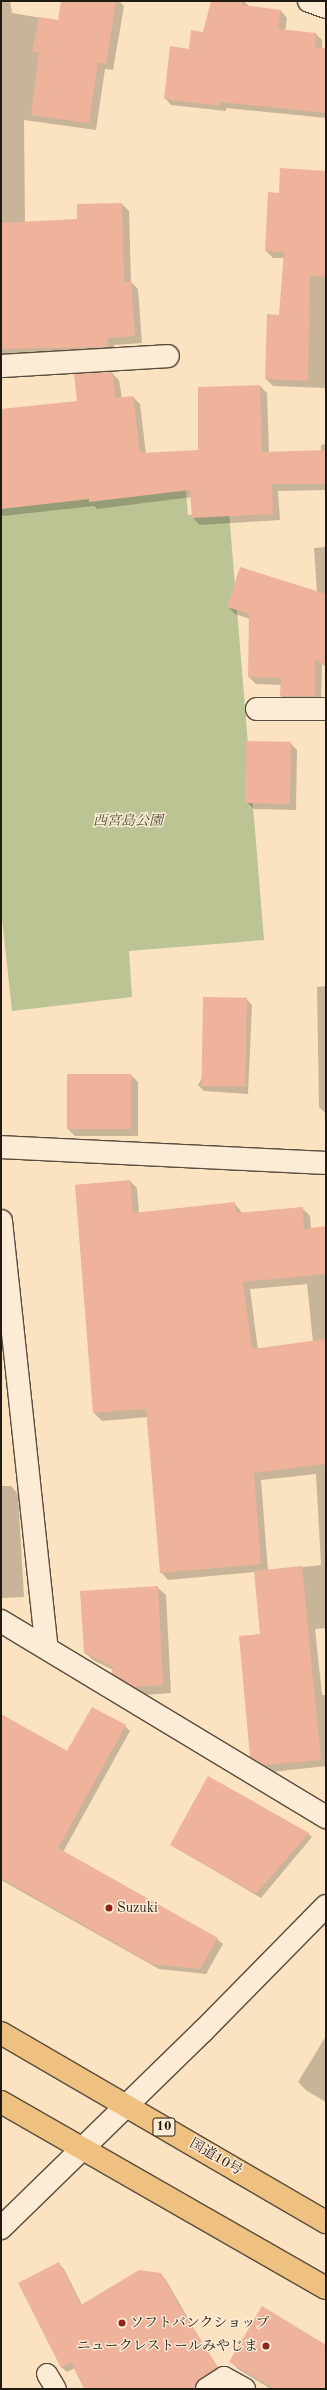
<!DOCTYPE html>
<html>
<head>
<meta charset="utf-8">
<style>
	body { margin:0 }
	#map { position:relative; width:327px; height:2390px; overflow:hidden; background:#fbe2c0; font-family:"Old Standard TT","Noto Serif JP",serif }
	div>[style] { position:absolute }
	.green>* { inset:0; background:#bcc494 }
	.shadow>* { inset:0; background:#0003 }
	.building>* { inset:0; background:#efb29a; transform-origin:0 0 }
	.roads { filter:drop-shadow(1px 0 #584c3d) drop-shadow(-1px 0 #584c3d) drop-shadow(0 1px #584c3d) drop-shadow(0 -1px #584c3d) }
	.service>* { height:20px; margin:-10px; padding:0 10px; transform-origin:10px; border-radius:10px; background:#fcecd6 }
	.minor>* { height:22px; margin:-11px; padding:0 11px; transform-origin:11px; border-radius:11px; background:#fcecd6 }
	.tertiary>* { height:22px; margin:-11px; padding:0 11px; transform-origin:11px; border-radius:11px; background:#fcecd6 }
	.trunk>* { height:22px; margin:-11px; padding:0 11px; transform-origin:11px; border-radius:11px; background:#eec180 }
	.dots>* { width:11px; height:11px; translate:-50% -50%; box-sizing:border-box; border:2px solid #fcecd6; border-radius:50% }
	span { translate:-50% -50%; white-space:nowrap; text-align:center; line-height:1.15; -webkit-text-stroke:3px #fcecd6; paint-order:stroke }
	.shield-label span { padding:1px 3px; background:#fcecd6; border:1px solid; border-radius:3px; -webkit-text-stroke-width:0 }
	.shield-label { font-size:13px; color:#211a11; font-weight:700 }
	.park-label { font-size:14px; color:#504d38; font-style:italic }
	.poi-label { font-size:14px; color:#211a11 }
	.left { translate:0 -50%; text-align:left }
	.right { translate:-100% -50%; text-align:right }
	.street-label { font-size:14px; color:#211a11 }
	.frame { position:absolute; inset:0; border:2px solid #211a11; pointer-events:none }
</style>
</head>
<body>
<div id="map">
	<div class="green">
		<i style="clip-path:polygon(185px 479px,188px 515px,229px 512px,264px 940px,129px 951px,132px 997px,12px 1011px,1px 909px,1px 494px)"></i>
	</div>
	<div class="shadow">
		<i style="clip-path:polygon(1px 1px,10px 1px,12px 13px,59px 21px,62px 1px,119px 1px,124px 6px,113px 70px,105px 69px,96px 130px,24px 120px,25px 223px,78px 220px,78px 205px,122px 204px,129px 211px,131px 282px,138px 289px,142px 343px,114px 345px,115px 354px,1px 357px)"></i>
		<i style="clip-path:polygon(212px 1px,244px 1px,250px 7px,281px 11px,287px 18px,285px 31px,316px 34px,322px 40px,322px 48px,326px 49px,326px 118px,226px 108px,226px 111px,171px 105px,165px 98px,190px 50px,204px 33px)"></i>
		<i style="clip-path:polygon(326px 172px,326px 388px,273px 386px,266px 379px,280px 316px,284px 258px,273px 258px,266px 251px,280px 194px)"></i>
		<i style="clip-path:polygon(112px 373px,119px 380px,122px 398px,133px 397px,140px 404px,146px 454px,199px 451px,260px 386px,267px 393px,269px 453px,321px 451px,321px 445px,326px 444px,326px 490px,278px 491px,280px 520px,200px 525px,193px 518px,192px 497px,97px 509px,94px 506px,3px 516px,1px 514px,1px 410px,78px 402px)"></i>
		<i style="clip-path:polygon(326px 547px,326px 667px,322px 664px,321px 703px,288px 703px,281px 696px,282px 685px,256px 684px,249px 677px,250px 619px,235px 614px,228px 607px,317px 592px,314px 548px)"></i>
		<i style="clip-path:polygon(290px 743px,297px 750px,296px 810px,254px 809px,246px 802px)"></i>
		<i style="clip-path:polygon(326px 986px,326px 1114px,319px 1107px,317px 987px)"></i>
		<i style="clip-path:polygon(246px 999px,252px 1005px,248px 1094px,204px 1091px,198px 1085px)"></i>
		<i style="clip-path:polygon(68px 1075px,131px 1075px,138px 1082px,138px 1136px,75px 1136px,68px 1129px)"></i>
		<i style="clip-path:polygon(evenodd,130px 1181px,137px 1188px,139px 1213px,235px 1204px,243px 1214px,302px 1208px,310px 1216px,311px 1229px,326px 1227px,326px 1628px,315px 1629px,322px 1695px,326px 1695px,326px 1766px,272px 1772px,251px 1756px,261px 1634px,255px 1572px,168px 1580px,161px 1572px,148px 1417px,102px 1421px,94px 1413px,76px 1185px,130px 1181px,307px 1284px,313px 1342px,258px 1350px,250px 1289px,307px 1284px,130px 1181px,316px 1474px,321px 1565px,268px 1571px,261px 1480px,316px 1474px)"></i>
		<i style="clip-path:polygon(1px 1486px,11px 1486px,18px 1494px,24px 1597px,1px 1598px)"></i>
		<i style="clip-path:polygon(157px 1587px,166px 1595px,171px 1693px,144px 1695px,120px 1681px,112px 1672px,113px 1670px,93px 1660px,84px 1652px)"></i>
		<i style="clip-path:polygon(1px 1715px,68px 1752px,125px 1726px,130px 1731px,63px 1852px,217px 1939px,223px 1944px,206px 1974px,159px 1969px,1px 1880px)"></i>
		<i style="clip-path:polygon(308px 1833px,312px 1837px,261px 1898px,171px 1845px)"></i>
		<i style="clip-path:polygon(326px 2036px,326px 2102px,307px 2091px,298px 2082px)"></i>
		<i style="clip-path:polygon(59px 2264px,64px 2269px,82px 2305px,161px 2274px,166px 2280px,220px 2374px,202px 2389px,85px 2389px,75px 2368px,67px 2372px,61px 2367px)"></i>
		<i style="clip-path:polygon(326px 2341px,326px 2389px,271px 2389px,238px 2369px,231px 2362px,324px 2345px)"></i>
	</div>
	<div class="building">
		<i style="clip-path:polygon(61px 1px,116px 1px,106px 64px,98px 62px,89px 123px,31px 115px,39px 52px,32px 51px,39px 17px,58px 20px)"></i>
		<i style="clip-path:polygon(211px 1px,243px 1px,242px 5px,281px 10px,278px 29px,316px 33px,315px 47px,326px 48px,326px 113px,220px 102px,220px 106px,164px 99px,170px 46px,189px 49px,191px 30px,203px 32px)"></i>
		<i style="clip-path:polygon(280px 168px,326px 171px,326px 277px,310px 276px,308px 381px,265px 379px,267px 314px,279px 315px,284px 252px,265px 251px,268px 192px,279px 193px)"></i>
		<i style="clip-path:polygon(122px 203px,124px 282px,131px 281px,135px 336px,107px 338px,109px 347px,1px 349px,1px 223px,77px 219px,77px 204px)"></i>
		<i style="clip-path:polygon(112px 372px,116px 398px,133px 396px,140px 453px,198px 450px,198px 387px,260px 385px,262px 452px,326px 450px,326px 484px,272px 484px,273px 514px,192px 518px,190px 490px,89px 502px,89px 499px,1px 509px,1px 409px,77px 401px,74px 374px)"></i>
		<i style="clip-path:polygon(240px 567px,326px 594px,326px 666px,315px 659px,315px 696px,280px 696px,281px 678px,248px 677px,249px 614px,227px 607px)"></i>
		<i style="left:246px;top:741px;width:45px;height:62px;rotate:1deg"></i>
		<i style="left:203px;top:997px;width:44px;height:89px;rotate:1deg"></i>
		<i style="left:67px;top:1074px;width:64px;height:55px"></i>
		<i style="clip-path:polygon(130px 1180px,133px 1213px,235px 1202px,236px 1213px,303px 1207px,304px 1229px,326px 1226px,326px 1274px,243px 1282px,252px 1349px,326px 1339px,326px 1464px,254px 1473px,261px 1564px,160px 1573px,146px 1409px,93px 1413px,75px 1185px)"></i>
		<i style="clip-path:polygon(302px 1566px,321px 1760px,264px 1765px,250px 1757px,239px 1636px,260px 1634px,254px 1571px)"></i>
		<i style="clip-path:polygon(158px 1586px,163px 1685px,134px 1687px,111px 1673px,114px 1668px,84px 1652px,80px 1591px)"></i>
		<i style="clip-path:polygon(92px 1707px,126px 1725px,58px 1848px,218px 1938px,200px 1969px,152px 1964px,1px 1878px,1px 1714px,67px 1751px)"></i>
		<i style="clip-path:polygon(208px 1776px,309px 1833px,256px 1894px,170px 1845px)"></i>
		<i style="clip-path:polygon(59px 2262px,81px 2305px,139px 2270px,161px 2273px,178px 2304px,218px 2367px,200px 2379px,193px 2389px,84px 2389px,71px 2362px,61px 2368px,18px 2283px)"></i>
		<i style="clip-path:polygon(262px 2306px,326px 2345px,326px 2389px,275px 2389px,229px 2362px)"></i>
	</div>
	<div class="roads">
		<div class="service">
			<i style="left:47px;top:2374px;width:17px;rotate:59deg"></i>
		</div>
		<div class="minor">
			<i style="left:309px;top:1px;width:18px;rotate:19deg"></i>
			<i style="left:1px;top:366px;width:167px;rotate:-3.4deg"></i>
			<i style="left:257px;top:709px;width:69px"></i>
			<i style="left:1px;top:1147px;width:325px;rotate:2.8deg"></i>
			<i style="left:1px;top:1221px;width:429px;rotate:83.9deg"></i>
			<i style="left:1px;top:1621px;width:380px;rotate:31.1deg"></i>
			<i style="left:207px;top:2389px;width:20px;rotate:-33deg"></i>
			<i style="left:224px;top:2378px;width:23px;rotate:29deg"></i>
		</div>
		<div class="tertiary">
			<i style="left:1px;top:2228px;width:282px;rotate:-44.3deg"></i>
			<i style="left:203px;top:2031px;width:175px;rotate:-45.5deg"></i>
		</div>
		<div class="trunk">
			<i style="left:1px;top:2033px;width:376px;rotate:30.2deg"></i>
			<i style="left:1px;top:2102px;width:374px;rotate:29.8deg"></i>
		</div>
	</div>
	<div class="dots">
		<i style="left:109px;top:1908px;background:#8f2418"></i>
		<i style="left:122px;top:2323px;background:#8f2418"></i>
		<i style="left:266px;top:2346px;background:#8f2418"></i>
	</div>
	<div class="shield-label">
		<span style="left:164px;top:2127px">10</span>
	</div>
	<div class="park-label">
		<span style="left:128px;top:821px">西宮島公園</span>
	</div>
	<div class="poi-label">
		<span class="left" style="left:117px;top:1908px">Suzuki</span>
		<span class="left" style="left:130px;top:2323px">ソフトバンクショップ</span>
		<span class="right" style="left:258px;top:2346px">ニュークレストールみやじま</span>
	</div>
	<div class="street-label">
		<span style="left:216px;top:2157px;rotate:30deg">国道10号</span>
	</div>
	<div class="frame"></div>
</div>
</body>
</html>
